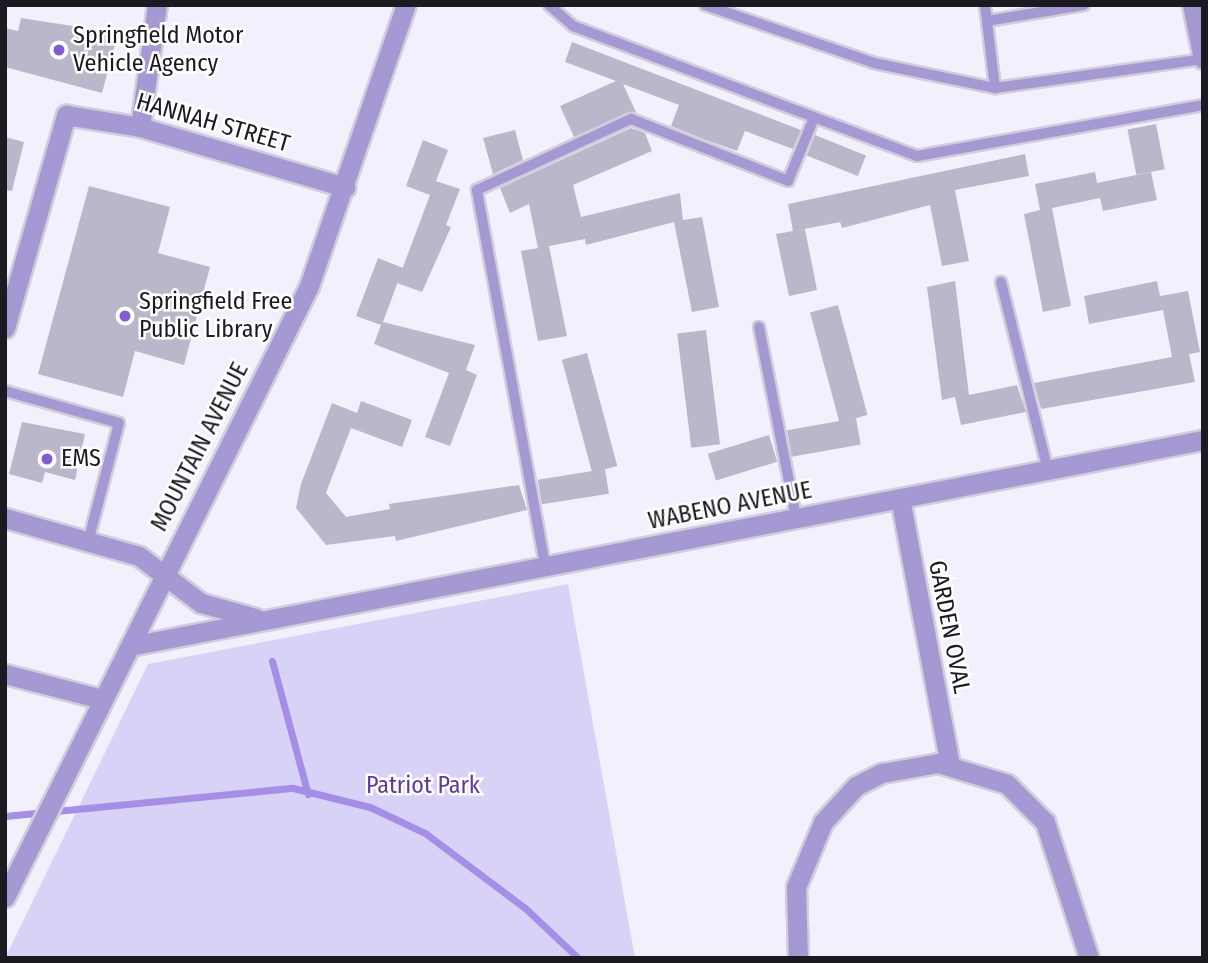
<!DOCTYPE html>
<html>
<head>
<meta charset="utf-8">
<style>
	body { margin:0 }
	#map { position:relative; width:1208px; height:963px; overflow:hidden; background:#f2f0fd; font-family:"Fira Sans Condensed",sans-serif }
	div>[style] { position:absolute }
	.green>* { inset:0; background:#d9d2f7 }
	.stream>* { height:7px; margin:-3.5px; padding:0 3.5px; transform-origin:3.5px; border-radius:3.5px; background:#a58ee7 }
	.building>* { inset:0; background:#bbb7cb; transform-origin:0 0 }
	.roads { filter:drop-shadow(2px 0 #d0ceda) drop-shadow(-2px 0 #d0ceda) drop-shadow(0 2px #d0ceda) drop-shadow(0 -2px #d0ceda) }
	.service>* { height:10px; margin:-5px; padding:0 5px; transform-origin:5px; border-radius:5px; background:#a699d3 }
	.minor>* { height:19px; margin:-9.5px; padding:0 9.5px; transform-origin:9.5px; border-radius:9.5px; background:#a699d3 }
	.tertiary>* { height:19px; margin:-9.5px; padding:0 9.5px; transform-origin:9.5px; border-radius:9.5px; background:#a699d3 }
	.dots>* { width:19px; height:19px; translate:-50% -50%; box-sizing:border-box; border:4px solid #fff; border-radius:50% }
	span { translate:-50% -50%; white-space:nowrap; text-align:center; line-height:1.15; -webkit-text-stroke:5px #fff; paint-order:stroke }
	.poi-label { font-size:24px; color:#1b1a21 }
	.left { translate:0 -50%; text-align:left }
	.street-label { font-size:24px; color:#1b1a21 }
	.park-label { font-size:24px; color:#5d3aa2 }
	.frame { position:absolute; inset:0; border:7px solid #1b1a21; pointer-events:none }
</style>
</head>
<body>
<div id="map">
	<div class="green">
		<i style="clip-path:polygon(568px 584px,635px 958px,5px 958px,148px 664px)"></i>
	</div>
	<div class="stream">
		<i style="left:272px;top:661px;width:138px;rotate:74.9deg"></i>
		<i style="left:5px;top:816px;width:289px;rotate:-5.6deg"></i>
		<i style="left:293px;top:788px;width:79px;rotate:13.9deg"></i>
		<i style="left:370px;top:807px;width:61px;rotate:25.3deg"></i>
		<i style="left:425px;top:833px;width:125px;rotate:36.9deg"></i>
		<i style="left:525px;top:908px;width:73px;rotate:43.3deg"></i>
	</div>
	<div class="building">
		<i style="clip-path:polygon(21px 18px,118px 33px,102px 93px,5px 67px,5px 28px,18px 31px)"></i>
		<i style="clip-path:polygon(572px 42px,801px 130px,793px 149px,745px 131px,737px 151px,703px 139px,671px 126px,679px 105px,623px 84px,636px 112px,574px 137px,560px 106px,616px 81px,565px 62px)"></i>
		<i style="left:1156px;top:124px;width:46px;height:29px;rotate:79deg"></i>
		<i style="clip-path:polygon(631px 128px,645px 133px,652px 151px,573px 185px,581px 217px,680px 193px,683px 220px,702px 217px,719px 307px,692px 312px,674px 222px,586px 245px,585px 239px,539px 248px,549px 246px,567px 336px,538px 341px,521px 251px,538px 248px,529px 204px,510px 213px,500px 188px)"></i>
		<i style="clip-path:polygon(515px 130px,523px 160px,493px 174px,483px 138px)"></i>
		<i style="left:815px;top:135px;width:55px;height:22px;rotate:22deg"></i>
		<i style="clip-path:polygon(5px 137px,24px 142px,12px 191px,5px 190px)"></i>
		<i style="clip-path:polygon(423px 140px,448px 150px,436px 181px,460px 189px,446px 225px,451px 227px,422px 292px,397px 283px,430px 195px,406px 186px)"></i>
		<i style="clip-path:polygon(1025px 154px,1029px 176px,955px 190px,969px 261px,942px 266px,930px 205px,842px 228px,840px 222px,794px 231px,805px 229px,817px 290px,789px 296px,776px 234px,793px 231px,788px 204px)"></i>
		<i style="clip-path:polygon(1095px 172px,1097px 183px,1151px 172px,1157px 200px,1103px 211px,1100px 198px,1052px 208px,1071px 306px,1043px 312px,1024px 214px,1040px 210px,1035px 184px)"></i>
		<i style="clip-path:polygon(89px 186px,170px 207px,158px 253px,210px 267px,184px 365px,135px 351px,123px 397px,38px 374px)"></i>
		<i style="clip-path:polygon(378px 258px,403px 268px,383px 322px,475px 345px,466px 370px,477px 375px,450px 446px,425px 437px,449px 373px,374px 344px,381px 325px,356px 316px)"></i>
		<i style="clip-path:polygon(955px 281px,969px 395px,1017px 385px,1026px 412px,961px 425px,955px 397px,942px 400px,927px 287px)"></i>
		<i style="clip-path:polygon(1157px 281px,1160px 296px,1188px 291px,1200px 352px,1189px 354px,1195px 382px,1041px 409px,1034px 383px,1172px 357px,1163px 310px,1089px 324px,1084px 296px)"></i>
		<i style="left:838px;top:305px;width:114px;height:29px;rotate:75deg"></i>
		<i style="left:706px;top:330px;width:115px;height:29px;rotate:83deg"></i>
		<i style="left:587px;top:353px;width:117px;height:26px;rotate:75deg"></i>
		<i style="clip-path:polygon(361px 401px,412px 420px,402px 447px,351px 428px,326px 493px,346px 517px,390px 509px,389px 504px,519px 485px,527px 510px,396px 541px,395px 536px,326px 545px,296px 508px,301px 484px,332px 403px,357px 413px)"></i>
		<i style="left:856px;top:418px;width:27px;height:70px;rotate:80deg"></i>
		<i style="clip-path:polygon(22px 422px,85px 434px,75px 480px,45px 472px,42px 483px,9px 474px)"></i>
		<i style="left:769px;top:435px;width:28px;height:64px;rotate:73deg"></i>
		<i style="left:605px;top:469px;width:25px;height:68px;rotate:81deg"></i>
	</div>
	<div class="roads">
		<div class="service">
			<i style="left:549px;top:5px;width:32px;rotate:41deg"></i>
			<i style="left:573px;top:26px;width:368px;rotate:20.7deg"></i>
			<i style="left:917px;top:156px;width:291px;rotate:-10.1deg"></i>
			<i style="left:705px;top:5px;width:179px;rotate:18.9deg"></i>
			<i style="left:874px;top:63px;width:124px;rotate:11.7deg"></i>
			<i style="left:995px;top:88px;width:210px;rotate:-7.9deg"></i>
			<i style="left:985px;top:5px;width:84px;rotate:83.1deg"></i>
			<i style="left:987px;top:21px;width:98px;rotate:-9.4deg"></i>
			<i style="left:1001px;top:282px;width:194px;rotate:76deg"></i>
			<i style="left:759px;top:327px;width:195px;rotate:79deg"></i>
			<i style="left:5px;top:391px;width:118px;rotate:15.7deg"></i>
			<i style="left:119px;top:423px;width:123px;rotate:104.6deg"></i>
			<i style="left:545px;top:565px;width:381px;rotate:-100.3deg"></i>
			<i style="left:477px;top:190px;width:170px;rotate:-24.8deg"></i>
			<i style="left:631px;top:119px;width:169px;rotate:21.5deg"></i>
			<i style="left:788px;top:181px;width:68px;rotate:-67.6deg"></i>
		</div>
		<div class="minor">
			<i style="left:1192px;top:5px;width:55px;rotate:78.5deg"></i>
			<i style="left:140px;top:127px;width:123px;rotate:-82.1deg"></i>
			<i style="left:5px;top:328px;width:222px;rotate:-74deg"></i>
			<i style="left:66px;top:115px;width:75px;rotate:9.2deg"></i>
			<i style="left:140px;top:127px;width:214px;rotate:16.3deg"></i>
			<i style="left:900px;top:498px;width:271px;rotate:79.4deg"></i>
			<i style="left:5px;top:518px;width:139px;rotate:15.8deg"></i>
			<i style="left:139px;top:556px;width:78px;rotate:37.2deg"></i>
			<i style="left:201px;top:603px;width:57px;rotate:15.3deg"></i>
			<i style="left:130px;top:646px;width:1093px;rotate:-10.87deg"></i>
			<i style="left:5px;top:674px;width:100px;rotate:14.5deg"></i>
			<i style="left:798px;top:958px;width:71px;rotate:-91.6deg"></i>
			<i style="left:796px;top:887px;width:70px;rotate:-67.4deg"></i>
			<i style="left:823px;top:822px;width:49px;rotate:-47.5deg"></i>
			<i style="left:856px;top:786px;width:29px;rotate:-27deg"></i>
			<i style="left:882px;top:773px;width:57px;rotate:-10.1deg"></i>
			<i style="left:938px;top:763px;width:72px;rotate:16.9deg"></i>
			<i style="left:1007px;top:784px;width:54px;rotate:45deg"></i>
			<i style="left:1045px;top:822px;width:143px;rotate:72.1deg"></i>
		</div>
		<div class="tertiary">
			<i style="left:5px;top:897px;width:682px;rotate:-63.55deg"></i>
			<i style="left:309px;top:286px;width:297px;rotate:-71deg"></i>
		</div>
	</div>
	<div class="dots">
		<i style="left:59px;top:50px;background:#825cd6"></i>
		<i style="left:125px;top:316px;background:#825cd6"></i>
		<i style="left:47px;top:459px;background:#825cd6"></i>
	</div>
	<div class="poi-label">
		<span class="left" style="left:73px;top:50px">Springfield Motor<br>Vehicle Agency</span>
		<span class="left" style="left:139px;top:316px">Springfield Free<br>Public Library</span>
		<span class="left" style="left:61px;top:459px">EMS</span>
	</div>
	<div class="street-label">
		<span style="left:213px;top:123px;rotate:16deg">HANNAH STREET</span>
		<span style="left:200px;top:447px;rotate:-63deg">MOUNTAIN AVENUE</span>
		<span style="left:730px;top:506px;rotate:-11deg">WABENO AVENUE</span>
		<span style="left:949px;top:627px;rotate:79deg">GARDEN OVAL</span>
	</div>
	<div class="park-label">
		<span style="left:423px;top:786px">Patriot Park</span>
	</div>
	<div class="frame"></div>
</div>
</body>
</html>
